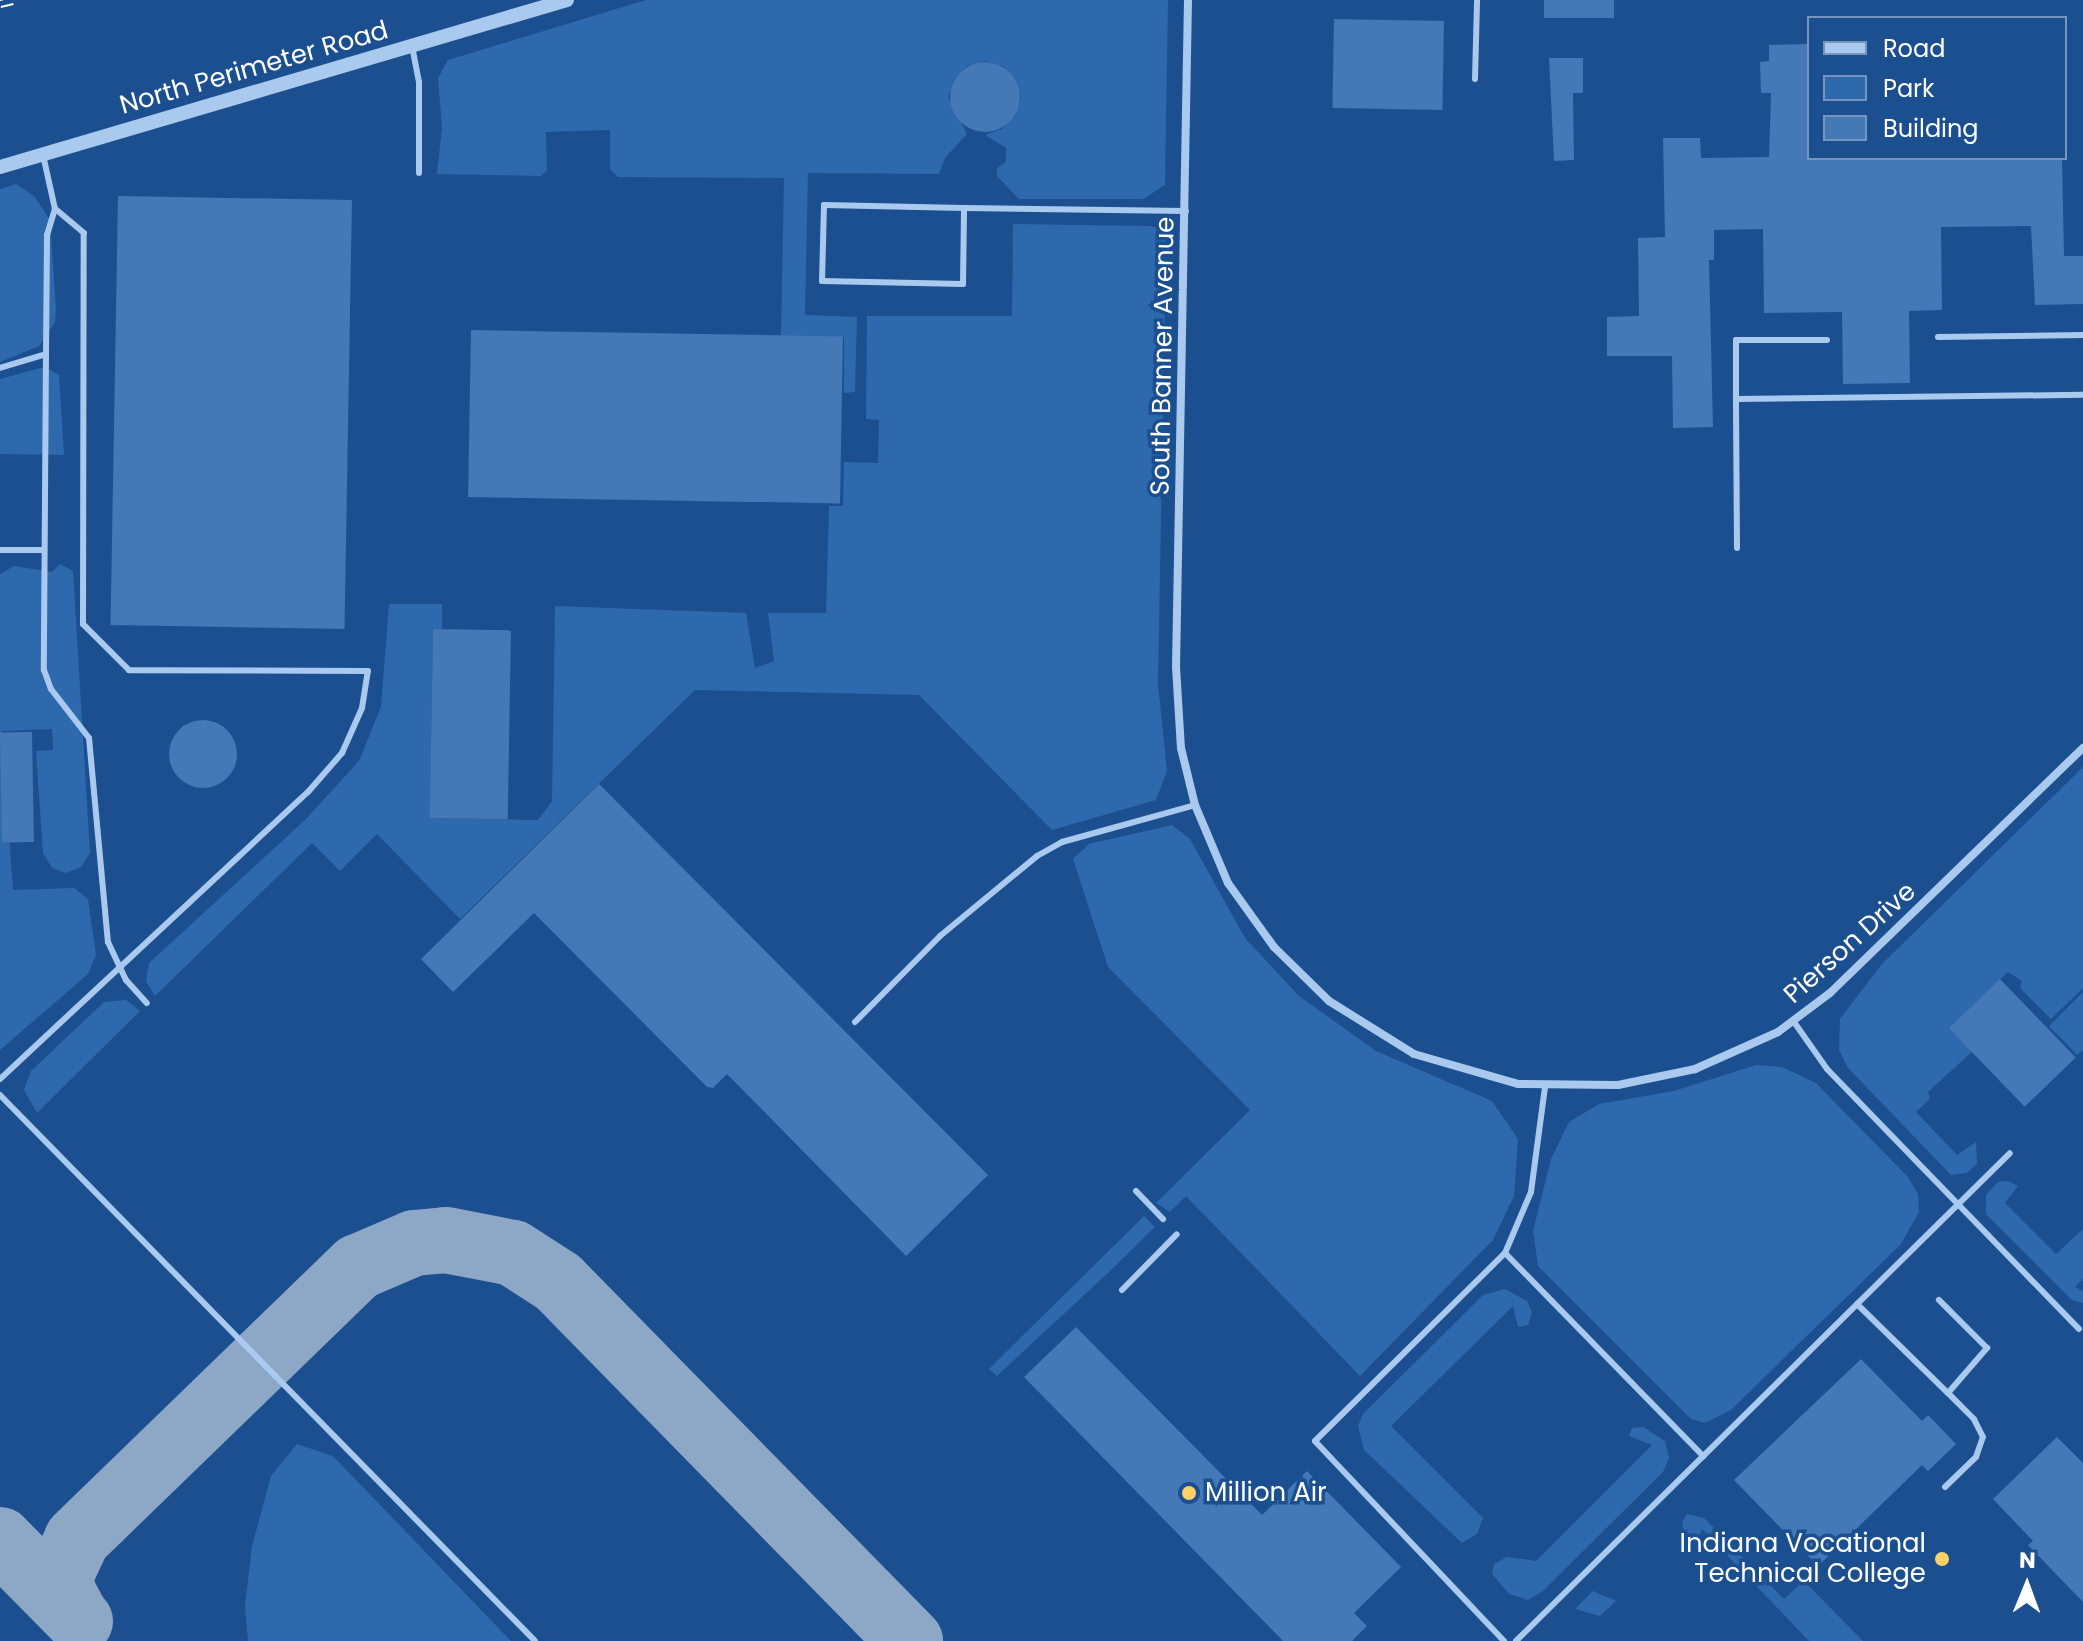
<!DOCTYPE html>
<html>
<head>
<meta charset="utf-8">
<style>
	body { margin:0 }
	#map { position:relative; width:2083px; height:1641px; overflow:hidden; background:#1b4f8f; font-family:Poppins,sans-serif }
	div>[style] { position:absolute }
	.green>* { inset:0; background:#2e69ad }
	.taxiway>* { height:66px; margin:-33px; padding:0 33px; transform-origin:33px; border-radius:33px; background:#8da7c7 }
	.building>* { inset:0; background:#4478b7; transform-origin:0 0 }
	.round { border-radius:50% }
	.service>* { height:6px; margin:-3px; padding:0 3px; transform-origin:3px; border-radius:3px; background:#a9c9ee }
	.minor>* { height:8px; margin:-4px; padding:0 4px; transform-origin:4px; border-radius:4px; background:#a9c9ee }
	.tertiary>* { height:14px; margin:-7px; padding:0 7px; transform-origin:7px; border-radius:7px; background:#a9c9ee }
	.rail>* { height:9px; margin-top:-4.5px; transform-origin:0; background:repeating-linear-gradient(90deg,#1b4f8f 0 18px,#fff 0 36px); box-sizing:border-box; border-block:2px solid #fff }
	.dots>* { width:22px; height:22px; translate:-50% -50%; box-sizing:border-box; border:4px solid #1b4f8f; border-radius:50% }
	span { translate:-50% -50%; white-space:nowrap; text-align:center; line-height:1.15; -webkit-text-stroke:7px #1b4f8f; paint-order:stroke }
	.street-label { font-size:26px; color:#fff }
	.poi-label { font-size:26px; color:#fff }
	.left { translate:0 -50%; text-align:left }
	.right { translate:-100% -50%; text-align:right }
	.legend { position:absolute; left:1807px; top:16px; width:260px; height:144px; box-sizing:border-box; background:#1b4f8f; border:2px solid #7695bc; margin:0; padding:10px 14px; list-style:none; font-size:24px; color:#fff }
	.legend li { display:flex; align-items:center; gap:16px; height:40px }
	.legend b { width:40px; border:2px solid #7695bc }
	.north { position:absolute; left:1987px; top:1545px; width:80px; height:80px; -webkit-text-stroke:6px #1b4f8f; paint-order:stroke; rotate:1deg; font-size:22px; font-weight:700; line-height:32px; text-align:center; color:#fff }
	.north::after { content:''; display:block; margin:auto; width:28px; height:36px; background:#fff; clip-path:polygon(50% 0,100% 100%,50% 72%,0 100%) }
</style>
</head>
<body>
<div id="map">
	<div class="green">
		<i style="clip-path:polygon(646px 0,1168px 0,1165px 185px,1143px 199px,1019px 199px,997px 176px,997px 168px,1006px 162px,1006px 148px,985px 135px,1002px 129px,1015px 116px,1021px 98px,1016px 80px,1003px 66px,985px 61px,967px 66px,954px 79px,948px 97px,967px 134px,945px 158px,939px 174px,808px 173px,805px 315px,857px 317px,855px 392px,844px 393px,844px 337px,781px 336px,784px 178px,618px 177px,610px 169px,610px 130px,546px 132px,547px 170px,541px 176px,437px 174px,442px 128px,438px 78px,448px 60px)"></i>
		<i style="clip-path:polygon(16px 184px,34px 196px,50px 220px,56px 310px,55px 322px,39px 346px,0 362px,0 189px)"></i>
		<i style="clip-path:polygon(1013px 224px,1150px 226px,1159px 228px,1166px 241px,1158px 684px,1167px 771px,1156px 800px,1052px 830px,919px 695px,695px 690px,460px 919px,377px 834px,340px 871px,312px 843px,155px 996px,146px 981px,149px 963px,305px 820px,359px 761px,381px 707px,389px 604px,442px 604px,442px 629px,433px 629px,430px 818px,538px 820px,552px 801px,555px 606px,746px 613px,755px 668px,774px 661px,768px 613px,826px 613px,829px 506px,843px 506px,844px 462px,878px 463px,879px 420px,866px 419px,867px 316px,1012px 316px)"></i>
		<i style="clip-path:polygon(44px 367px,59px 375px,64px 455px,0 454px,0 379px)"></i>
		<i style="clip-path:polygon(60px 564px,73px 571px,90px 853px,81px 867px,66px 873px,52px 868px,43px 853px,36px 751px,53px 750px,52px 729px,2px 731px,13px 890px,74px 888px,88px 899px,96px 955px,88px 974px,0 1050px,0 574px,14px 566px,52px 572px)"></i>
		<i style="clip-path:polygon(2083px 767px,2083px 988px,2051px 1019px,2020px 988px,2022px 981px,2008px 972px,1952px 1027px,1974px 1050px,1928px 1092px,1930px 1099px,1916px 1112px,1957px 1155px,1976px 1142px,1977px 1164px,1967px 1173px,1951px 1175px,1848px 1068px,1839px 1050px,1840px 1019px,1881px 965px)"></i>
		<i style="clip-path:polygon(1172px 825px,1190px 839px,1245px 938px,1299px 996px,1376px 1051px,1492px 1101px,1518px 1139px,1514px 1196px,1493px 1240px,1360px 1376px,1186px 1196px,1170px 1212px,1156px 1203px,1250px 1110px,1108px 967px,1073px 859px,1089px 844px)"></i>
		<i style="clip-path:polygon(2083px 992px,2083px 1050px,2077px 1055px,2049px 1026px)"></i>
		<i style="clip-path:polygon(126px 1000px,140px 1011px,37px 1113px,24px 1090px,31px 1071px,104px 1002px)"></i>
		<i style="clip-path:polygon(1756px 1065px,1782px 1067px,1816px 1083px,1908px 1177px,1918px 1194px,1919px 1212px,1901px 1244px,1731px 1410px,1705px 1423px,1691px 1419px,1538px 1266px,1533px 1231px,1551px 1159px,1569px 1122px,1599px 1104px,1674px 1091px)"></i>
		<i style="clip-path:polygon(2008px 1181px,2018px 1186px,2005px 1203px,2056px 1254px,2083px 1229px,2083px 1279px,2075px 1287px,2083px 1291px,2083px 1303px,2072px 1300px,1986px 1214px,1986px 1195px,1998px 1182px)"></i>
		<i style="clip-path:polygon(1144px 1216px,1155px 1227px,1109px 1272px,997px 1376px,989px 1369px)"></i>
		<i style="clip-path:polygon(1505px 1289px,1527px 1301px,1532px 1313px,1528px 1325px,1518px 1327px,1513px 1306px,1391px 1426px,1483px 1518px,1477px 1534px,1462px 1543px,1364px 1450px,1358px 1426px,1363px 1414px,1483px 1295px)"></i>
		<i style="clip-path:polygon(1643px 1427px,1665px 1441px,1669px 1458px,1663px 1472px,1543px 1591px,1528px 1600px,1509px 1594px,1492px 1574px,1494px 1564px,1507px 1557px,1536px 1561px,1652px 1445px,1629px 1436px,1632px 1428px)"></i>
		<i style="clip-path:polygon(297px 1444px,333px 1456px,511px 1641px,248px 1641px,245px 1606px,252px 1546px,271px 1476px)"></i>
		<i style="clip-path:polygon(1687px 1514px,1704px 1518px,1784px 1599px,1804px 1581px,1863px 1641px,1809px 1641px,1702px 1529px,1696px 1544px,1686px 1542px,1682px 1522px)"></i>
		<i style="clip-path:polygon(1593px 1591px,1616px 1601px,1600px 1616px,1575px 1609px)"></i>
	</div>
	<div class="taxiway">
		<i style="left:0;top:1540px;width:114px;rotate:45.4deg"></i>
		<i style="left:75px;top:1615px;width:27px;rotate:-118deg"></i>
		<i style="left:62px;top:1591px;width:17px;rotate:-93deg"></i>
		<i style="left:61px;top:1574px;width:38px;rotate:-65deg"></i>
		<i style="left:77px;top:1539px;width:391px;rotate:-44.1deg"></i>
		<i style="left:358px;top:1267px;width:61px;rotate:-23.2deg"></i>
		<i style="left:414px;top:1243px;width:32px;rotate:-5deg"></i>
		<i style="left:446px;top:1240px;width:68px;rotate:11deg"></i>
		<i style="left:513px;top:1253px;width:54px;rotate:32.8deg"></i>
		<i style="left:558px;top:1282px;width:503px;rotate:45.56deg"></i>
	</div>
	<div class="building">
		<i style="left:1544px;top:0;width:70px;height:18px"></i>
		<i style="left:1334px;top:19px;width:110px;height:89px;rotate:1deg"></i>
		<i style="clip-path:polygon(1809px 44px,1809px 158px,2062px 158px,2064px 256px,2083px 256px,2083px 304px,2035px 305px,2031px 226px,1941px 227px,1942px 310px,1909px 311px,1910px 383px,1843px 384px,1842px 312px,1764px 313px,1763px 229px,1714px 230px,1714px 260px,1709px 260px,1713px 427px,1673px 428px,1672px 356px,1607px 356px,1607px 317px,1639px 316px,1638px 238px,1665px 237px,1663px 138px,1700px 138px,1701px 158px,1769px 157px,1771px 93px,1761px 93px,1760px 62px,1769px 61px,1769px 45px)"></i>
		<i style="clip-path:polygon(1549px 58px,1583px 58px,1583px 93px,1573px 93px,1574px 160px,1554px 161px)"></i>
		<i class="round" style="left:950px;top:62px;width:70px;height:70px"></i>
		<i style="left:118px;top:196px;width:234px;height:429px;rotate:1deg"></i>
		<i style="left:471px;top:330px;width:372px;height:167px;rotate:1deg"></i>
		<i style="left:433px;top:629px;width:78px;height:189px;rotate:1deg"></i>
		<i class="round" style="left:169px;top:720px;width:68px;height:68px"></i>
		<i style="left:32px;top:732px;width:110px;height:32px;rotate:89deg"></i>
		<i style="clip-path:polygon(599px 784px,988px 1175px,906px 1256px,727px 1074px,713px 1088px,707px 1087px,534px 913px,453px 992px,421px 959px)"></i>
		<i style="left:2000px;top:979px;width:109px;height:71px;rotate:46deg"></i>
		<i style="clip-path:polygon(1076px 1327px,1262px 1515px,1307px 1471px,1401px 1567px,1354px 1613px,1367px 1626px,1352px 1641px,1283px 1641px,1024px 1377px)"></i>
		<i style="clip-path:polygon(1861px 1359px,1922px 1421px,1928px 1415px,1956px 1444px,1928px 1471px,1922px 1465px,1818px 1566px,1734px 1480px)"></i>
		<i style="clip-path:polygon(2057px 1437px,2083px 1463px,2083px 1602px,2028px 1545px,2033px 1541px,1993px 1499px)"></i>
	</div>
	<div class="service">
		<i style="left:412px;top:46px;width:37px;rotate:79deg"></i>
		<i style="left:419px;top:82px;width:91px;rotate:90deg"></i>
		<i style="left:1475px;top:79px;width:79px;rotate:-88.5deg"></i>
		<i style="left:964px;top:208px;width:140px;rotate:-178.8deg"></i>
		<i style="left:824px;top:205px;width:76px;rotate:91.5deg"></i>
		<i style="left:822px;top:281px;width:141px;rotate:1.2deg"></i>
		<i style="left:963px;top:284px;width:76px;rotate:-89.2deg"></i>
		<i style="left:964px;top:208px;width:222px;rotate:0.8deg"></i>
		<i style="left:1938px;top:337px;width:145px;rotate:-0.8deg"></i>
		<i style="left:46px;top:354px;width:316px;rotate:90.4deg"></i>
		<i style="left:44px;top:670px;width:20px;rotate:70deg"></i>
		<i style="left:51px;top:689px;width:62px;rotate:52.2deg"></i>
		<i style="left:89px;top:738px;width:205px;rotate:84.7deg"></i>
		<i style="left:108px;top:942px;width:42px;rotate:64.7deg"></i>
		<i style="left:126px;top:980px;width:31px;rotate:48deg"></i>
		<i style="left:0;top:368px;width:48px;rotate:-16.9deg"></i>
		<i style="left:46px;top:354px;width:119px;rotate:-89.5deg"></i>
		<i style="left:47px;top:235px;width:27px;rotate:-73deg"></i>
		<i style="left:55px;top:209px;width:55px;rotate:-102.5deg"></i>
		<i style="left:1736px;top:399px;width:59px;rotate:-90deg"></i>
		<i style="left:1736px;top:340px;width:91px"></i>
		<i style="left:1737px;top:548px;width:149px;rotate:-90.4deg"></i>
		<i style="left:1736px;top:399px;width:347px;rotate:-0.7deg"></i>
		<i style="left:0;top:550px;width:44px"></i>
		<i style="left:855px;top:1022px;width:121px;rotate:-45.3deg"></i>
		<i style="left:940px;top:936px;width:126px;rotate:-39.5deg"></i>
		<i style="left:1037px;top:856px;width:29px;rotate:-29deg"></i>
		<i style="left:1062px;top:842px;width:138px;rotate:-15.5deg"></i>
		<i style="left:1794px;top:1022px;width:57px;rotate:54.9deg"></i>
		<i style="left:1827px;top:1069px;width:362px;rotate:45.9deg"></i>
		<i style="left:0;top:1079px;width:421px;rotate:-43deg"></i>
		<i style="left:308px;top:792px;width:52px;rotate:-48.9deg"></i>
		<i style="left:342px;top:753px;width:49px;rotate:-66deg"></i>
		<i style="left:362px;top:708px;width:37px;rotate:-81deg"></i>
		<i style="left:368px;top:671px;width:239px;rotate:-179.8deg"></i>
		<i style="left:129px;top:670px;width:65px;rotate:-135deg"></i>
		<i style="left:83px;top:624px;width:391px;rotate:-89.9deg"></i>
		<i style="left:84px;top:233px;width:38px;rotate:-140deg"></i>
		<i style="left:1545px;top:1087px;width:106px;rotate:97.6deg"></i>
		<i style="left:1531px;top:1192px;width:66px;rotate:113.1deg"></i>
		<i style="left:1505px;top:1253px;width:284px;rotate:45.7deg"></i>
		<i style="left:0;top:1095px;width:764px;rotate:45.58deg"></i>
		<i style="left:1136px;top:1191px;width:39px;rotate:46deg"></i>
		<i style="left:1122px;top:1290px;width:78px;rotate:-45.5deg"></i>
		<i style="left:1857px;top:1304px;width:127px;rotate:44.4deg"></i>
		<i style="left:1948px;top:1393px;width:60px;rotate:-49.1deg"></i>
		<i style="left:1987px;top:1348px;width:68px;rotate:-135deg"></i>
		<i style="left:1945px;top:1487px;width:43px;rotate:-44.1deg"></i>
		<i style="left:1976px;top:1457px;width:21px;rotate:-71deg"></i>
		<i style="left:1983px;top:1437px;width:20px;rotate:-117deg"></i>
		<i style="left:1974px;top:1419px;width:37px;rotate:-135deg"></i>
		<i style="left:1504px;top:1641px;width:275px;rotate:-133.4deg"></i>
		<i style="left:1315px;top:1441px;width:267px;rotate:-44.7deg"></i>
		<i style="left:1516px;top:1641px;width:694px;rotate:-44.65deg"></i>
	</div>
	<div class="minor">
		<i style="left:1188px;top:0;width:667px;rotate:91.03deg"></i>
		<i style="left:1176px;top:667px;width:81px;rotate:86.5deg"></i>
		<i style="left:1181px;top:748px;width:59px;rotate:76.2deg"></i>
		<i style="left:1195px;top:805px;width:85px;rotate:67.1deg"></i>
		<i style="left:1228px;top:883px;width:79px;rotate:54.3deg"></i>
		<i style="left:1274px;top:947px;width:77px;rotate:44.5deg"></i>
		<i style="left:1329px;top:1001px;width:100px;rotate:31.9deg"></i>
		<i style="left:1414px;top:1054px;width:108px;rotate:16.1deg"></i>
		<i style="left:1518px;top:1084px;width:100px;rotate:0.6deg"></i>
		<i style="left:1618px;top:1085px;width:79px;rotate:-11.7deg"></i>
		<i style="left:1695px;top:1069px;width:91px;rotate:-24deg"></i>
		<i style="left:1778px;top:1032px;width:65px;rotate:-36.9deg"></i>
		<i style="left:1830px;top:993px;width:352px;rotate:-44.1deg"></i>
	</div>
	<div class="tertiary">
		<i style="left:0;top:167px;width:591px;rotate:-16.41deg"></i>
	</div>
	<div class="rail">
		<i style="left:0;top:3px;width:13px;rotate:-13deg"></i>
	</div>
	<div class="dots">
		<i style="left:1189px;top:1493px;background:#ffd166"></i>
		<i style="left:1942px;top:1559px;background:#ffd166"></i>
	</div>
	<div class="street-label">
		<span style="left:254px;top:68px;rotate:-16deg">North Perimeter Road</span>
		<span style="left:1163px;top:356px;rotate:-89deg">South Banner Avenue</span>
		<span style="left:1850px;top:943px;rotate:-42deg">Pierson Drive</span>
	</div>
	<div class="poi-label">
		<span class="left" style="left:1205px;top:1493px">Million Air</span>
		<span class="right" style="left:1926px;top:1559px">Indiana Vocational<br>Technical College</span>
	</div>
	<ul class="legend">
	<li><b style="height:10px;background:#a9c9ee"></b>Road</li>
	<li><b style="height:22px;background:#2e69ad"></b>Park</li>
	<li><b style="height:22px;background:#4478b7"></b>Building</li>
	</ul>
	<div class="north">N</div>
</div>
</body>
</html>
